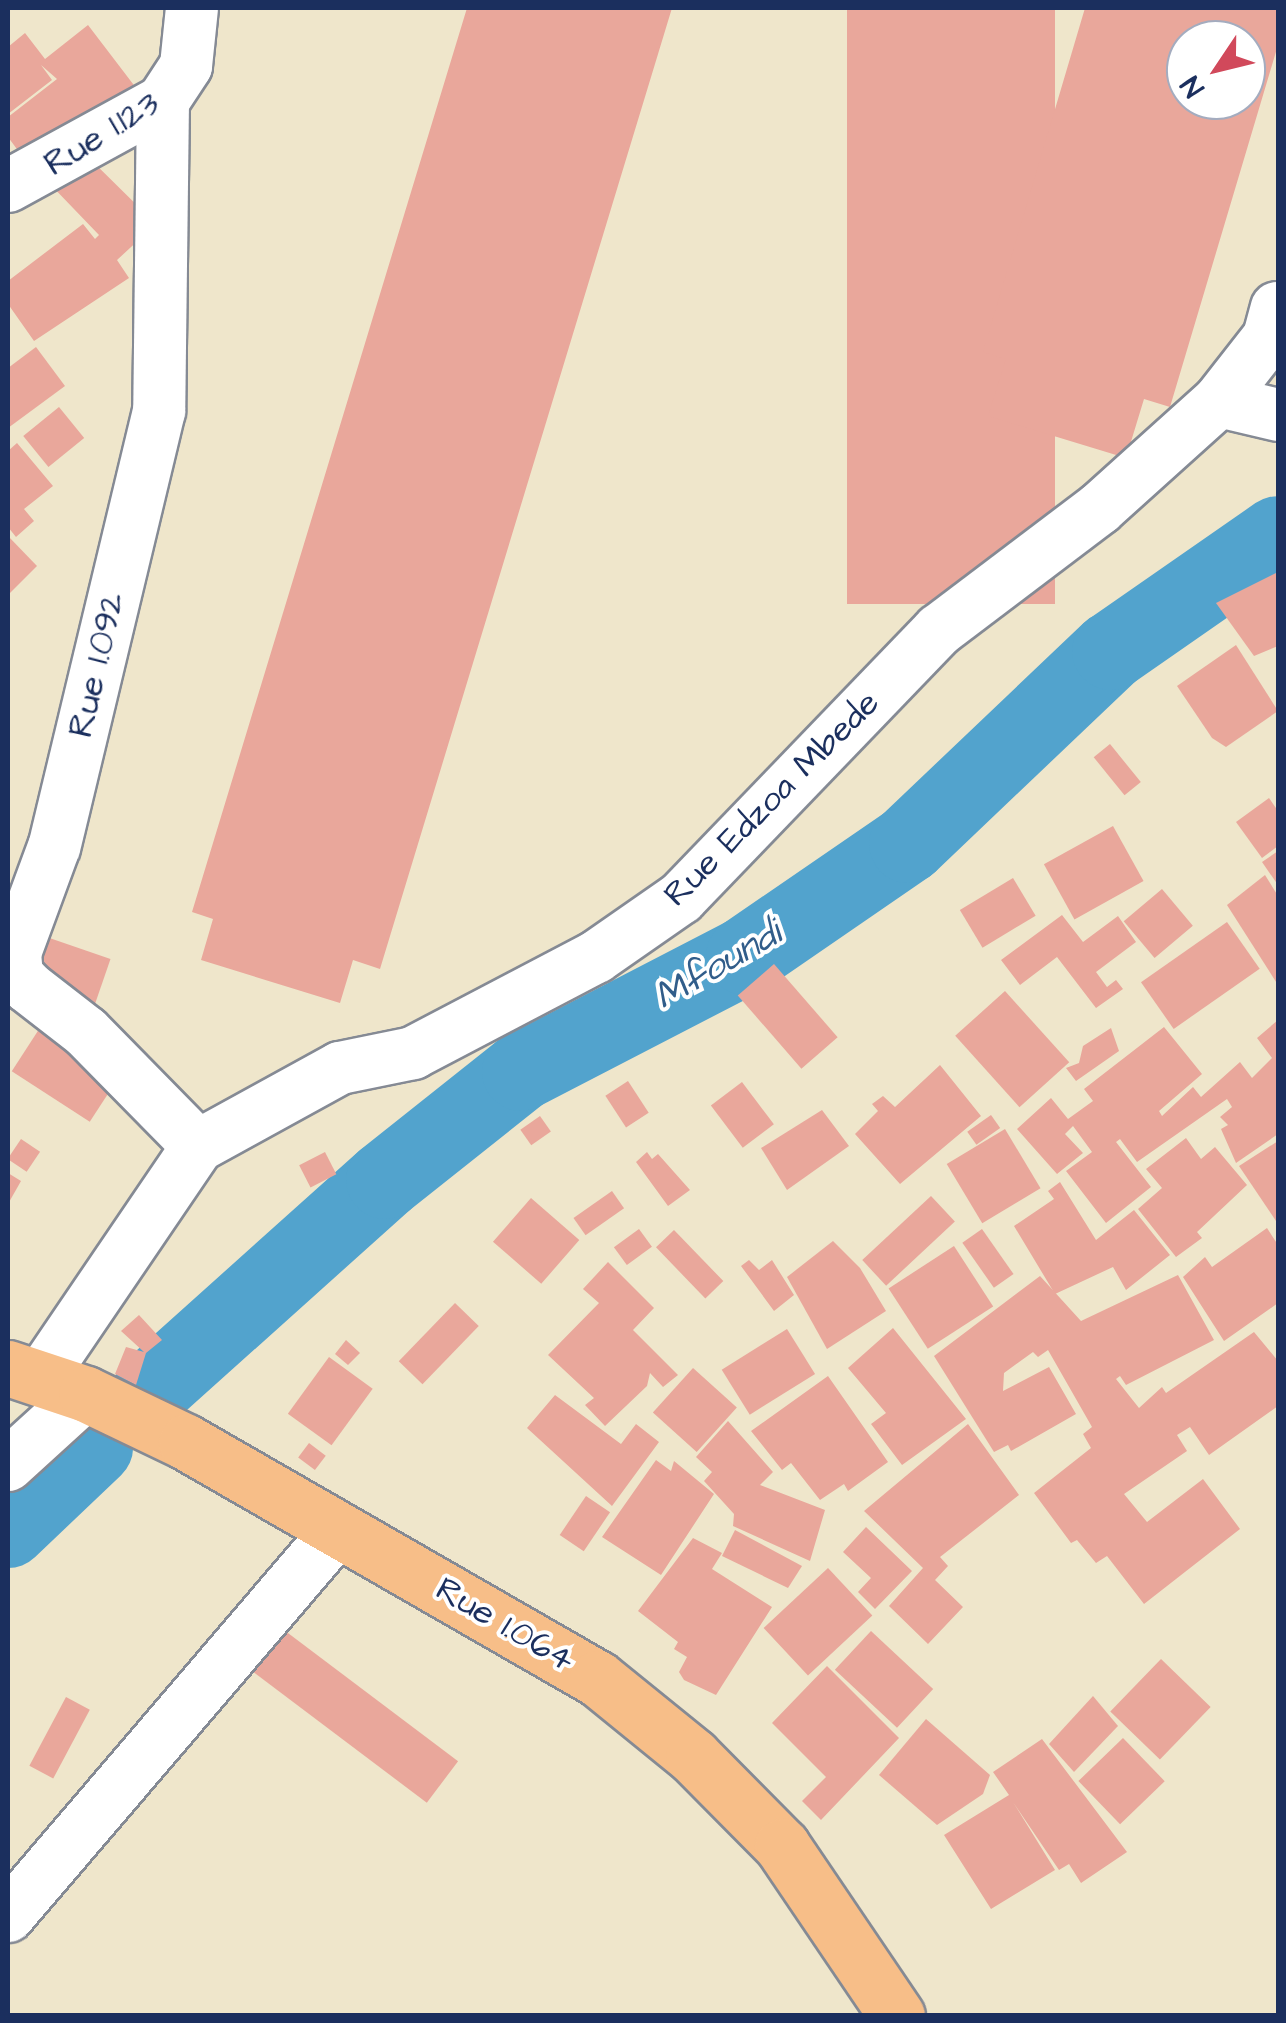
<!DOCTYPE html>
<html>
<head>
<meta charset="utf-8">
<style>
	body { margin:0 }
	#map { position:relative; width:1286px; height:2023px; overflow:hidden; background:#efe6cb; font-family:"Architects Daughter",sans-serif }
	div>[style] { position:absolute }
	.river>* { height:78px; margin:-39px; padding:0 39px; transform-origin:39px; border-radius:39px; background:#52a3cd }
	.building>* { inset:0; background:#e9a79b; transform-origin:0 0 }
	.roads { filter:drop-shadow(2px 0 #858a94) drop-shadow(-2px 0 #858a94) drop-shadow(0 2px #858a94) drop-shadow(0 -2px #858a94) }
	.minor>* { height:52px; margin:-26px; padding:0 26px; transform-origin:26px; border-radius:26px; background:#fff }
	.major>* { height:55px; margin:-27.5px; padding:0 27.5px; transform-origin:27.5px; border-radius:27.5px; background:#f7be88 }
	span { translate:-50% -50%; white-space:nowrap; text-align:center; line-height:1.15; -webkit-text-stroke:8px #fff; paint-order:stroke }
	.street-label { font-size:35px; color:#1b2f5e }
	.water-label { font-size:38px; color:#315d8a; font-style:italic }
	.frame { position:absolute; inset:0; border:10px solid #1b2f5e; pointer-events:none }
	.north { position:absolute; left:1166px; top:20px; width:100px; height:100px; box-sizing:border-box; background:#fff; border:2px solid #a4acbf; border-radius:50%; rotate:235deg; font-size:28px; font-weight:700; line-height:40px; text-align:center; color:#1b2f5e }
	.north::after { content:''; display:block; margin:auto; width:35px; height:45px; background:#d1495b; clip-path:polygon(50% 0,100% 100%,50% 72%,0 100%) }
</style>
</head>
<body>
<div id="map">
	<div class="river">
		<i style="left:152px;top:1389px;width:313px;rotate:-41.9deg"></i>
		<i style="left:385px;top:1180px;width:174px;rotate:-38.5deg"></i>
		<i style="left:521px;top:1072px;width:252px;rotate:-27.4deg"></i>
		<i style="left:745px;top:956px;width:198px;rotate:-34.5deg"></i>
		<i style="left:908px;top:844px;width:280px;rotate:-43.6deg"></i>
		<i style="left:1111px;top:651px;width:203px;rotate:-34.8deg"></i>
		<i style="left:8px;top:1529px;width:119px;rotate:-43.6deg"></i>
	</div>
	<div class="building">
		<i style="clip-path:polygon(467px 8px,672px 8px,380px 969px,353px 960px,340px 1003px,201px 960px,213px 919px,192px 912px)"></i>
		<i style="left:847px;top:8px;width:208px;height:596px"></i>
		<i style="clip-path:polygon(evenodd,1085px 8px,1278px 8px,1278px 45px,1170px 407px,1144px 399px,1126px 458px,988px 416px,1006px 359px,983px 352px,1085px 8px,1186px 40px,1246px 40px,1246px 100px,1186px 100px,1186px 40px)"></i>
		<i style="clip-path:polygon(88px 25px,146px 101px,36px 175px,8px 137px,8px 117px,57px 79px,41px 65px,52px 80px,8px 114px,8px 47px,25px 33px,45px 59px)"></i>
		<i style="clip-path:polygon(82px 151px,156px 224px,117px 260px,129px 278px,34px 341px,8px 304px,8px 281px,83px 224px,95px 239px,99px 235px,48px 182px)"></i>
		<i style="clip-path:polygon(36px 347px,65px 386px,8px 428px,8px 368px)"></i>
		<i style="left:59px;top:407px;width:40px;height:46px;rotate:51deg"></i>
		<i style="clip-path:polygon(17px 443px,53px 486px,24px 509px,34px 521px,16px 537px,8px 527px,8px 451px)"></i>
		<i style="clip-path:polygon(8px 536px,37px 566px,8px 595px)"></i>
		<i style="clip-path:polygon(1278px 572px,1278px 646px,1254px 656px,1216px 603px)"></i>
		<i style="clip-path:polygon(1236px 645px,1278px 711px,1226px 747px,1212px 738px,1177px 686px)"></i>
		<i style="left:1110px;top:744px;width:49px;height:21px;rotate:51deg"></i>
		<i style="clip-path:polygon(1269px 798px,1278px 811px,1278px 846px,1262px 858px,1236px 822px)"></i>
		<i style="left:1113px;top:826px;width:63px;height:79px;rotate:61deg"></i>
		<i style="clip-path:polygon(1278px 851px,1278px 885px,1262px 862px)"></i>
		<i style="clip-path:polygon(1265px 875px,1278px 896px,1278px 985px,1227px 905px)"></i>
		<i style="left:1013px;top:878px;width:44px;height:62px;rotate:59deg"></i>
		<i style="left:1162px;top:889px;width:48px;height:50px;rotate:50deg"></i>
		<i style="clip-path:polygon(1062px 915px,1083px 942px,1118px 916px,1136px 942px,1096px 972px,1107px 987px,1116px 980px,1123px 989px,1096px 1008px,1057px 957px,1020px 985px,1001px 960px)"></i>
		<i style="left:1227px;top:922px;width:57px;height:105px;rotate:55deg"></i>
		<i style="left:32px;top:932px;width:83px;height:56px;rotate:19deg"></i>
		<i style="left:774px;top:964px;width:97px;height:48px;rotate:49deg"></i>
		<i style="left:1005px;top:991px;width:96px;height:67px;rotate:48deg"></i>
		<i style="left:45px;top:1020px;width:93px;height:61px;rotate:33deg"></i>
		<i style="clip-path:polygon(1278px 1020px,1278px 1134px,1236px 1163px,1221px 1129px,1228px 1125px,1220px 1117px,1232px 1107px,1227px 1099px,1137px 1162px,1120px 1139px,1116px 1142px,1151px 1187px,1106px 1223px,1066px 1171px,1092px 1152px,1073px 1126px,1065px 1134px,1083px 1153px,1057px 1174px,1017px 1129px,1051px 1098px,1068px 1119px,1093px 1101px,1084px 1089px,1164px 1027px,1202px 1074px,1159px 1111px,1162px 1116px,1193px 1087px,1201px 1097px,1240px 1062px,1252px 1078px,1272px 1058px,1257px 1038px)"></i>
		<i style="clip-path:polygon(1111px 1028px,1119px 1051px,1076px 1081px,1066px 1068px,1079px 1063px,1083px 1046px)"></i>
		<i style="clip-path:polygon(940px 1065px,981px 1116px,900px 1184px,855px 1134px,878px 1111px,872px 1104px,883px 1096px,895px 1107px)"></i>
		<i style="left:628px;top:1081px;width:38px;height:27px;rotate:57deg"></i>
		<i style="left:742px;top:1082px;width:53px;height:39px;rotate:53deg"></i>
		<i style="clip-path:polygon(822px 1110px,849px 1146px,787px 1190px,761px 1148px)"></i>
		<i style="left:991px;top:1115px;width:16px;height:29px;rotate:55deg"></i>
		<i style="left:540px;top:1116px;width:19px;height:24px;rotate:55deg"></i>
		<i style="left:1005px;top:1129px;width:69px;height:68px;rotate:59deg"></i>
		<i style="clip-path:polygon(1186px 1138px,1201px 1159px,1215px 1147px,1247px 1185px,1197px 1232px,1202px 1238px,1176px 1257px,1138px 1209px,1162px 1188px,1146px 1169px)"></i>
		<i style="left:21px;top:1139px;width:23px;height:24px;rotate:34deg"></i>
		<i style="clip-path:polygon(1278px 1141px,1278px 1224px,1239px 1166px)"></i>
		<i style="left:325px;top:1152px;width:25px;height:29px;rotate:63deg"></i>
		<i style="clip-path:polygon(647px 1152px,652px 1159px,658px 1154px,690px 1190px,668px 1206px,636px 1162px)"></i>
		<i style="clip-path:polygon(8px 1173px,21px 1181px,8px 1204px)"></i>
		<i style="clip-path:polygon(1060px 1182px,1096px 1240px,1134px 1210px,1170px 1255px,1126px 1290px,1113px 1267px,1055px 1294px,1014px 1226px,1054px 1199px,1048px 1191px)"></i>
		<i style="left:612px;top:1191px;width:21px;height:47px;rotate:55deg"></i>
		<i style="left:931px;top:1196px;width:35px;height:94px;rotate:47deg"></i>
		<i style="left:531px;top:1198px;width:64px;height:58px;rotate:41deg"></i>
		<i style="clip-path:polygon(1267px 1228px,1278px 1245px,1278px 1303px,1224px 1341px,1183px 1277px,1205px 1257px,1212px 1267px)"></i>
		<i style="left:639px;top:1229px;width:22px;height:31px;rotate:54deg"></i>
		<i style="left:982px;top:1229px;width:55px;height:24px;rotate:55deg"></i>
		<i style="left:674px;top:1230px;width:71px;height:25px;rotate:46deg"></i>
		<i style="clip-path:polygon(833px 1241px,860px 1268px,886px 1311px,827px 1349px,787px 1277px)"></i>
		<i style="left:954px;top:1246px;width:72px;height:78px;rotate:57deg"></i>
		<i style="clip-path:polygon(749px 1260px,759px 1270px,772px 1260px,794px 1295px,774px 1311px,741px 1266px)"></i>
		<i style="clip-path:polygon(608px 1262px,654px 1308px,633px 1330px,678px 1375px,663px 1387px,650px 1373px,647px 1386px,605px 1426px,585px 1405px,594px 1398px,548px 1355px,599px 1303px,583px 1289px)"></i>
		<i style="clip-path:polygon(1178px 1275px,1214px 1340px,1126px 1385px,1120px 1376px,1116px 1379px,1139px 1408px,1162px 1387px,1166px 1393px,1254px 1332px,1278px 1361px,1278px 1406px,1209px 1455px,1190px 1427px,1177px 1435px,1187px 1451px,1124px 1494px,1147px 1522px,1203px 1479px,1240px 1529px,1144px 1604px,1107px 1556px,1096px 1563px,1077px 1540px,1071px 1543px,1034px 1493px,1091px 1448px,1083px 1434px,1092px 1427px,1048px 1350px,1038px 1357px,1033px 1352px,1004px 1373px,1003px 1391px,1049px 1367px,1076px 1414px,1011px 1451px,1008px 1445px,994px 1452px,934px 1356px,1040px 1276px,1081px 1321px)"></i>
		<i style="left:455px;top:1303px;width:33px;height:81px;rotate:44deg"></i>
		<i style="clip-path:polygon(139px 1315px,162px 1340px,146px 1353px,136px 1385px,115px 1374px,126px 1347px,144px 1352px,121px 1331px)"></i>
		<i style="clip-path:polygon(893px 1328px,966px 1419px,902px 1465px,871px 1424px,886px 1413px,848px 1368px)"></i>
		<i style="left:787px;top:1329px;width:53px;height:77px;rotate:58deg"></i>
		<i style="clip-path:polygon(346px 1340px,360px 1353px,348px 1365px,335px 1354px)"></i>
		<i style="left:329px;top:1357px;width:54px;height:70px;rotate:36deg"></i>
		<i style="left:693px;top:1368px;width:59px;height:60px;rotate:42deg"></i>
		<i style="clip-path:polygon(828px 1376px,888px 1462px,848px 1491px,844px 1484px,820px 1500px,791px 1463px,782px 1470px,751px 1431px)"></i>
		<i style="clip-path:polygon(555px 1395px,621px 1444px,636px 1424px,659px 1442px,612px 1506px,527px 1428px)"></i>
		<i style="clip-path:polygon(728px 1421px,773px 1472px,760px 1485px,825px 1510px,810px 1561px,733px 1526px,734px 1514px,704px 1481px,712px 1472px,696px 1457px)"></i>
		<i style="clip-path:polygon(968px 1424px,1019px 1495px,940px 1557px,948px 1566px,935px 1580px,963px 1607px,928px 1644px,889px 1606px,923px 1568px,864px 1511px)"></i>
		<i style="left:309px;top:1443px;width:21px;height:18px;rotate:37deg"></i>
		<i style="clip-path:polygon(656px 1460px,671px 1471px,674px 1461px,714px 1494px,661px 1575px,602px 1537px)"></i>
		<i style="left:586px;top:1496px;width:29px;height:47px;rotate:34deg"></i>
		<i style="clip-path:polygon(866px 1527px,912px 1571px,875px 1609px,858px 1592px,871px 1578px,843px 1552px)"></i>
		<i style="clip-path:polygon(735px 1530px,802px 1566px,788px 1588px,722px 1556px)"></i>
		<i style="clip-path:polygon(693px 1538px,722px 1553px,712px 1569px,772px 1607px,716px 1695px,684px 1680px,679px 1672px,687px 1657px,674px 1649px,678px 1642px,638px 1611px)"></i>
		<i style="left:828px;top:1568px;width:65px;height:88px;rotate:47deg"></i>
		<i style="left:276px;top:1624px;width:228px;height:52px;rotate:37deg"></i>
		<i style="left:871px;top:1631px;width:85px;height:53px;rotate:43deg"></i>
		<i style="left:1161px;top:1659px;width:69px;height:73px;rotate:44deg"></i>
		<i style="clip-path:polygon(827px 1666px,899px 1738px,821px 1820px,802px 1801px,826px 1777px,772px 1723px)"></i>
		<i style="clip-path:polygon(1093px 1696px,1118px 1726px,1074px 1772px,1049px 1744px)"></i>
		<i style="left:66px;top:1697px;width:27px;height:78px;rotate:28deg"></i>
		<i style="clip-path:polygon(926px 1719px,990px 1775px,983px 1794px,937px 1825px,879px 1775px)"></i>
		<i style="left:1123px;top:1738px;width:60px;height:62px;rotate:46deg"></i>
		<i style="clip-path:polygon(1042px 1739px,1127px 1852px,1081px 1883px,1069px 1864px,1059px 1870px,1013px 1802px,1055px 1870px,991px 1909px,944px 1835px,1009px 1795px,993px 1772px)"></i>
	</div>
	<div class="roads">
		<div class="minor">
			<i style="left:163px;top:101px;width:310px;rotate:90.7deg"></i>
			<i style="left:159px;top:411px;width:448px;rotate:103.5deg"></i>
			<i style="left:54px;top:847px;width:113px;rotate:110.2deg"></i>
			<i style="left:15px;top:953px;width:22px;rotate:85deg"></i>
			<i style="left:17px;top:975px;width:16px;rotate:47deg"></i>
			<i style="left:28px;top:987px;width:73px;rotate:37.8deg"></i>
			<i style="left:86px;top:1032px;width:160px;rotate:45.5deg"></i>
			<i style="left:8px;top:186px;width:177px;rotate:-28.7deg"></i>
			<i style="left:163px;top:101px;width:42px;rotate:-56.7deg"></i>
			<i style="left:186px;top:66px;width:58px;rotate:-84.1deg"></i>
			<i style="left:1219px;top:401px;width:81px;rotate:-52deg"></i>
			<i style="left:1269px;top:337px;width:30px;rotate:-75deg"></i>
			<i style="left:41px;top:1377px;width:279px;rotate:-55.8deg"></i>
			<i style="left:198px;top:1146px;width:162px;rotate:-28.8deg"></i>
			<i style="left:340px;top:1068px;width:75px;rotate:-11.6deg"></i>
			<i style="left:413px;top:1053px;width:207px;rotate:-27.7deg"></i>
			<i style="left:596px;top:957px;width:103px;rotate:-34.8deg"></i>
			<i style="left:681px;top:898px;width:372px;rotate:-46.1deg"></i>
			<i style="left:939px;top:630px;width:201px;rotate:-37.1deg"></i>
			<i style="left:1099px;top:509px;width:161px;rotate:-42deg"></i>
			<i style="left:1219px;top:401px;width:61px;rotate:13.3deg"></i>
			<i style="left:8px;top:1465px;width:105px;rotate:-42.3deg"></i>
			<i style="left:8px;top:1916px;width:508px;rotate:-49.47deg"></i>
		</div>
		<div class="major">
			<i style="left:8px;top:1368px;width:82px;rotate:18.4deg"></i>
			<i style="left:86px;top:1394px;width:111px;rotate:25.6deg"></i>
			<i style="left:186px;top:1442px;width:474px;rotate:29.9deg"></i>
			<i style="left:597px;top:1678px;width:124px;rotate:39.1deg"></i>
			<i style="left:693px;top:1756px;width:127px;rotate:45.3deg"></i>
			<i style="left:782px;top:1846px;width:205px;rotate:55.9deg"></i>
		</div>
	</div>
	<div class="street-label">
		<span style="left:102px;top:134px;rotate:-32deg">Rue 1.123</span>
		<span style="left:97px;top:665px;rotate:-77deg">Rue 1.092</span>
		<span style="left:772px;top:799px;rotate:-45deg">Rue Edzoa Mbede</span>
		<span style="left:505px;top:1625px;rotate:30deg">Rue 1.064</span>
	</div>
	<div class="water-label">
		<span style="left:718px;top:966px;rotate:-30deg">Mfoundi</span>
	</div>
	<div class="frame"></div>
	<div class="north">N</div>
</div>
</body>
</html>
